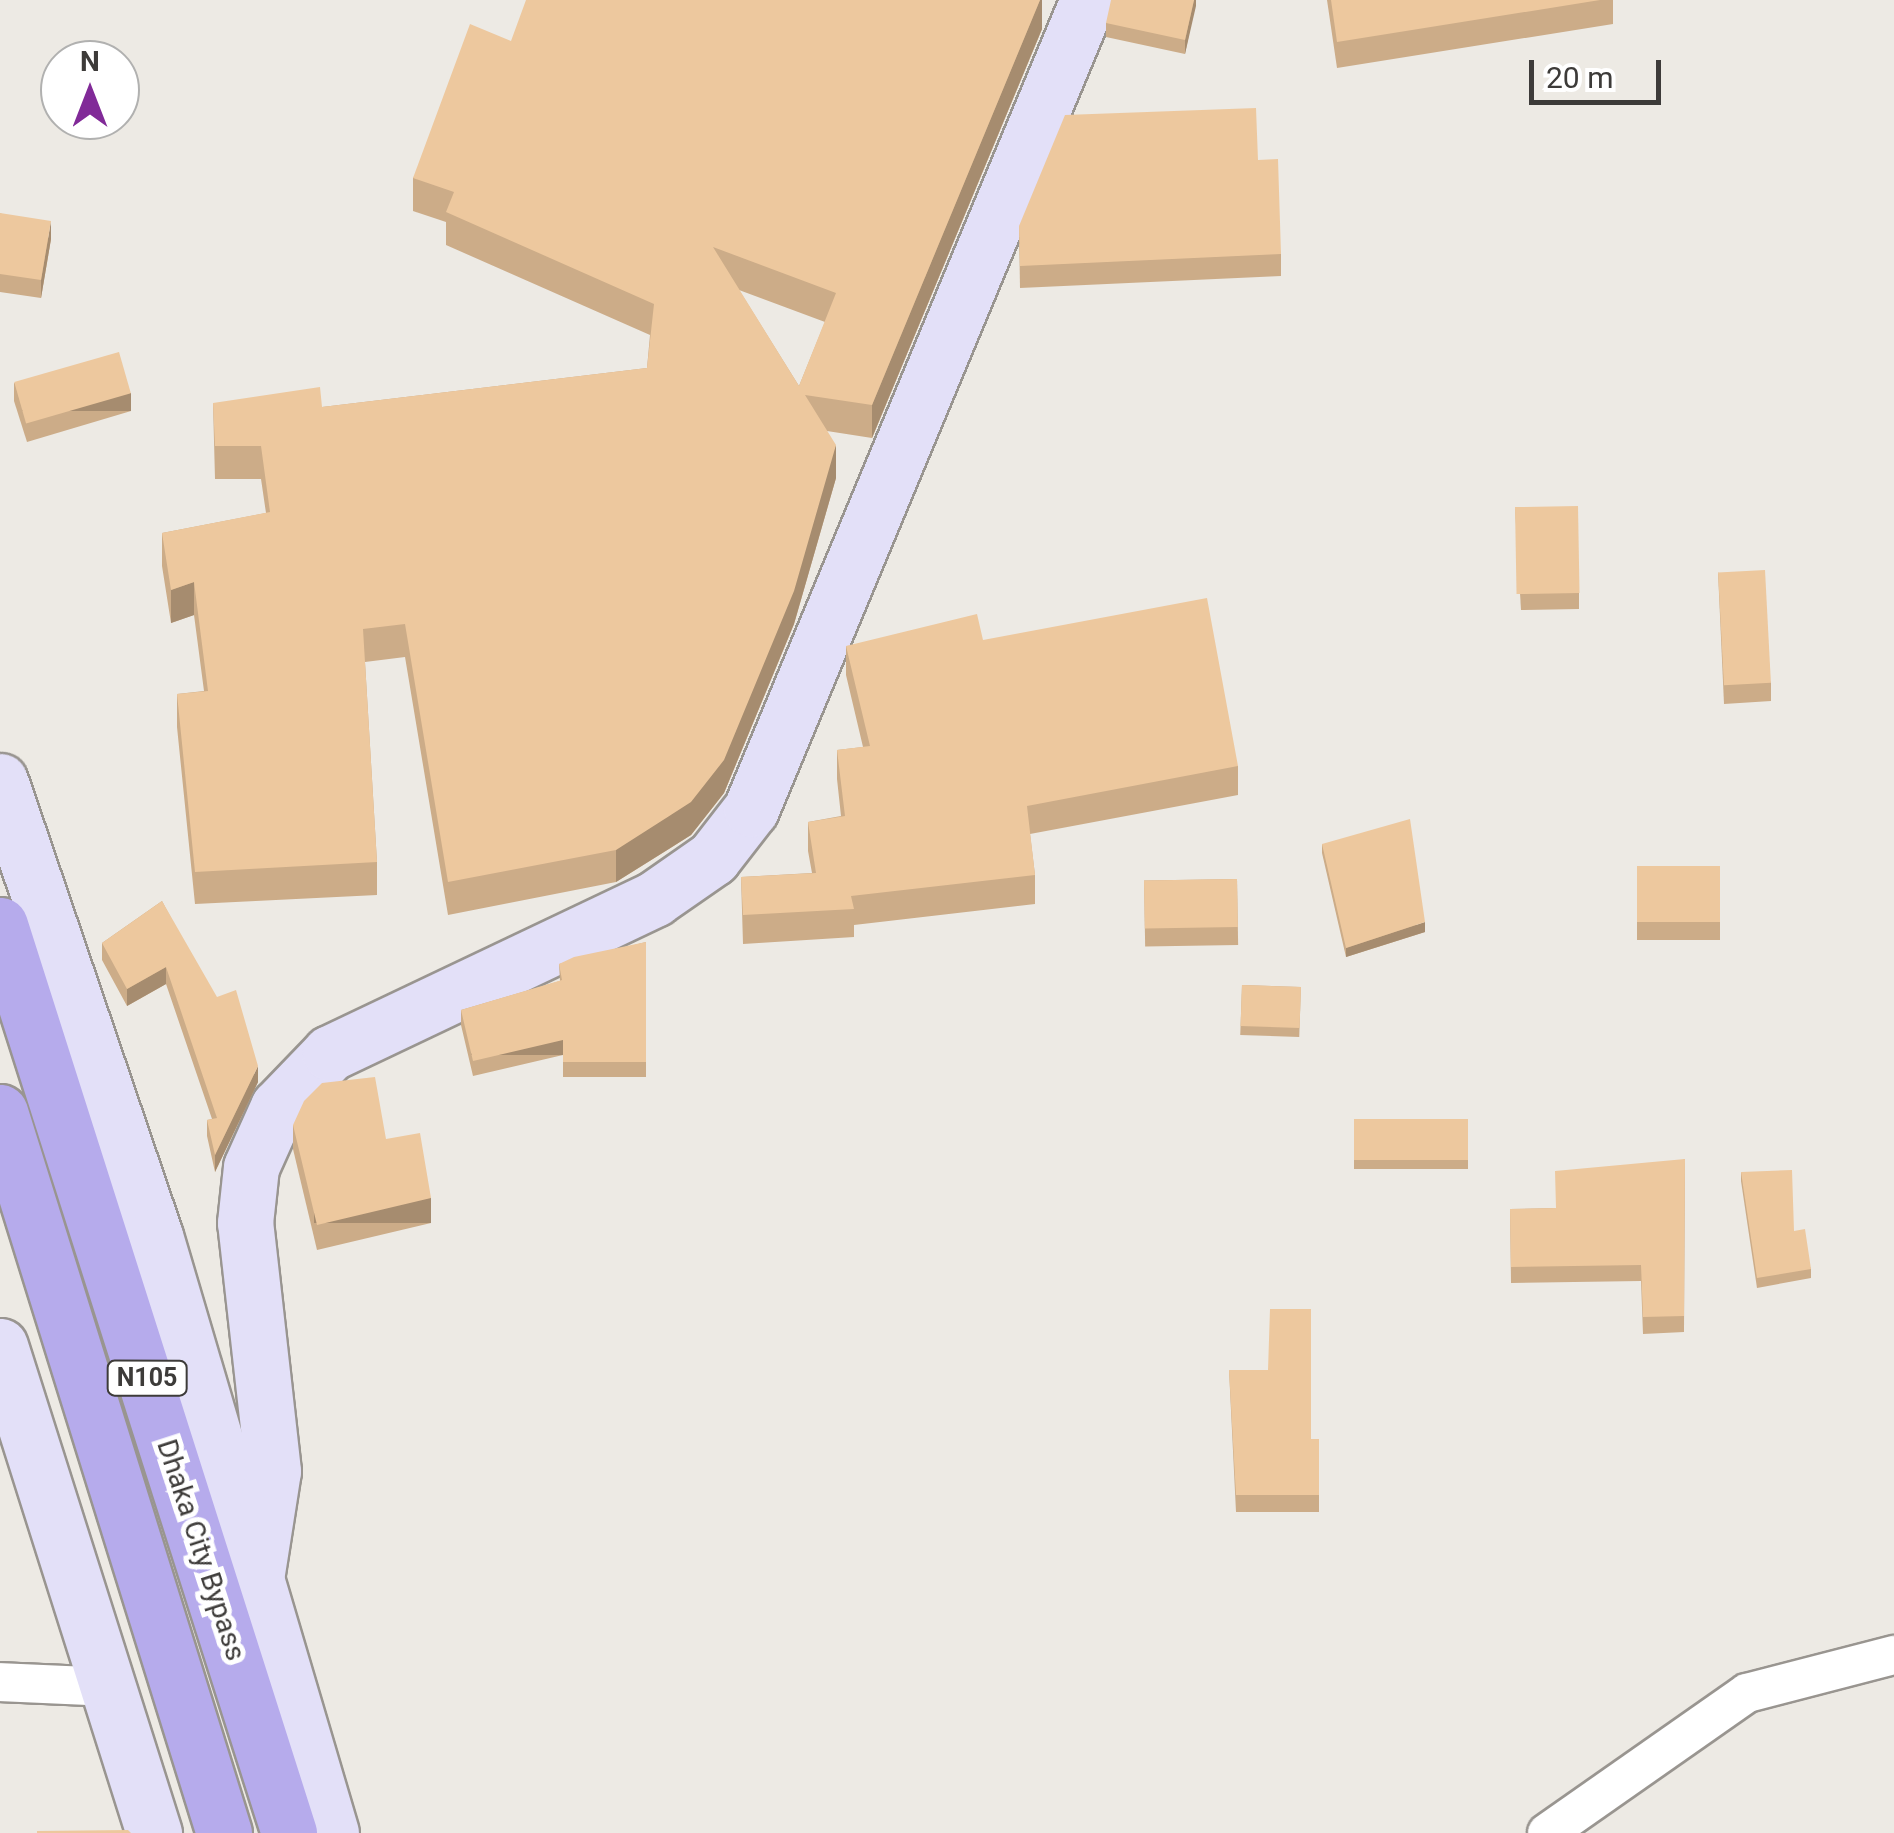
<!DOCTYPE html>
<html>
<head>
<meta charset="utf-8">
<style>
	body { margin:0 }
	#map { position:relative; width:1894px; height:1833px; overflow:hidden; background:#edeae4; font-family:Roboto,sans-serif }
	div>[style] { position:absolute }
	.roads { filter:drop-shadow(2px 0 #999590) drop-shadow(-2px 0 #999590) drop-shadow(0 2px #999590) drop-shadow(0 -2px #999590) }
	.minor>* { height:38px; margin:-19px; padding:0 19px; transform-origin:19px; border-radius:19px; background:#fff }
	.secondary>* { height:55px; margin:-27.5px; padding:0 27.5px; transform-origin:27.5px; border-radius:27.5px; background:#e3e0f8 }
	.trunk>* { height:55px; margin:-27.5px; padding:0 27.5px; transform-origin:27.5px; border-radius:27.5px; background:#b6abec }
	.wall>* { inset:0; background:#ccac88; transform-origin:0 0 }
	.shaded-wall>* { inset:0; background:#a68c6f; transform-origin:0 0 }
	.building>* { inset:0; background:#edc89e; transform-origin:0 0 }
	span { translate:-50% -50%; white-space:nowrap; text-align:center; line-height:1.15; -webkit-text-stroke:10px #fff; paint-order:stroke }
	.shield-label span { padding:2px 8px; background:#fff; border:2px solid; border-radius:8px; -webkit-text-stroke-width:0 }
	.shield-label { font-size:25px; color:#3d3b39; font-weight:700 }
	.street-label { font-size:28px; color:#3d3b39 }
	.north { position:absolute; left:40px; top:40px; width:100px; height:100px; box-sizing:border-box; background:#fff; border:2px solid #b1b1b0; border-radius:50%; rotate:0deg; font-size:28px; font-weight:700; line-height:40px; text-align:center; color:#3d3b39 }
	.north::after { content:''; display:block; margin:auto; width:35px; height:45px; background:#812a98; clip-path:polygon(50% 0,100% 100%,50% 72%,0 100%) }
	.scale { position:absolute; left:1529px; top:60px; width:132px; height:45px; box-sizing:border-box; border:5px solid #3d3b39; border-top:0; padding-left:12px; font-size:30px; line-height:35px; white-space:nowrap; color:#3d3b39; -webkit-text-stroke:8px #fff; paint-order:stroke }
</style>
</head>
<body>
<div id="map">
	<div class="roads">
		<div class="minor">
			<i style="left:0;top:1682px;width:109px;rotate:2.6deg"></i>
			<i style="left:1547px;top:1833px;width:244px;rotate:-35deg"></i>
			<i style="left:1747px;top:1693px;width:152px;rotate:-14.5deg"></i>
		</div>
		<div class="secondary">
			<i style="left:0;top:781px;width:481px;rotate:71.2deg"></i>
			<i style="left:155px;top:1236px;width:622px;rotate:73.57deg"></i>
			<i style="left:0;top:1346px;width:511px;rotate:72.45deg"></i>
			<i style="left:256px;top:1579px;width:109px;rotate:-81.1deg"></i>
			<i style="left:273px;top:1471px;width:250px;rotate:-96.4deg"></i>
			<i style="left:245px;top:1223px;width:56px;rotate:-83.9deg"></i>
			<i style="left:251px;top:1167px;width:66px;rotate:-65.8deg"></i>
			<i style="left:278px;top:1107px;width:75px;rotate:-46.1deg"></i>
			<i style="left:330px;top:1053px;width:359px;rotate:-25.4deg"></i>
			<i style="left:654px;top:899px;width:72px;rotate:-34.8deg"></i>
			<i style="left:713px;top:858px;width:62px;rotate:-52.2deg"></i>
			<i style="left:751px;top:809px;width:876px;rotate:-67.39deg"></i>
		</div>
		<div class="trunk">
			<i style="left:0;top:925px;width:953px;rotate:72.34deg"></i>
			<i style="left:0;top:1112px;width:755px;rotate:72.74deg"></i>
		</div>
	</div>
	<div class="wall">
		<i style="clip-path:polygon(evenodd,1042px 0,1042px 29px,872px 438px,827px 431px,836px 478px,794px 624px,724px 793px,691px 835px,616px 882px,448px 915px,405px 657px,365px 662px,377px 862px,377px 895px,195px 904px,177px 727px,177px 694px,204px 691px,194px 615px,171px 623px,162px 566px,162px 533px,266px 513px,261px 479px,215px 479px,213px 403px,322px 407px,647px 368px,650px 335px,446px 245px,446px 222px,413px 211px,413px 178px,511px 41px,1042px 0,739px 290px,825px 322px,799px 386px,739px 290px)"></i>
		<i style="clip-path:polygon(1196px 0,1185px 54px,1106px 37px,1106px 23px)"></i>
		<i style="clip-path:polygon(1327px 0,1613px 0,1613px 24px,1337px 68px)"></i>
		<i style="clip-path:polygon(1258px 160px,1281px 254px,1281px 276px,1020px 288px,1019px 226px)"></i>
		<i style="clip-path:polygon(0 213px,51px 239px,41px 298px,0 292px)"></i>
		<i style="clip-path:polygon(14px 383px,131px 411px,27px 442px,14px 401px)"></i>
		<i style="clip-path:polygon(1515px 508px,1579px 593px,1579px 609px,1521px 610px)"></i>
		<i style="clip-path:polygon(1718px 572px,1771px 683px,1771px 701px,1724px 704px)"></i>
		<i style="clip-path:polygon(983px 640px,1238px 766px,1238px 795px,1030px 834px,1035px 875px,1035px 904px,854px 925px,854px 937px,743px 944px,741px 877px,812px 873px,808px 851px,808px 822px,841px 816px,837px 779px,837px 750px,863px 747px,846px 675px,846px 646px)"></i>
		<i style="clip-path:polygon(1322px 844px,1425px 932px,1346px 957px,1322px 853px)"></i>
		<i style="left:1637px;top:866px;width:83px;height:74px"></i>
		<i style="left:1237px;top:879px;width:66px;height:93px;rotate:89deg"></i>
		<i style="clip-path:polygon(162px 901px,258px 1082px,215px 1172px,207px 1136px,207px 1120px,212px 1119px,166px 984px,127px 1006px,102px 960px,102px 943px)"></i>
		<i style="clip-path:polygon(646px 942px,646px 1077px,563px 1077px,563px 1055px,473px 1076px,461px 1025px,461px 1010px,560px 981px,559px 964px)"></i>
		<i style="left:1242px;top:985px;width:59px;height:50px;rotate:2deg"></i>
		<i style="left:1354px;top:1119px;width:114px;height:50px"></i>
		<i style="clip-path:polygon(293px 1125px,386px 1139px,431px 1223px,317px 1250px,293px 1149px)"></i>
		<i style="clip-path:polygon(1685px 1159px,1684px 1332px,1643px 1334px,1641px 1281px,1511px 1283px,1510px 1209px,1556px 1208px)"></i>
		<i style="clip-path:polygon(1741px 1172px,1794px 1231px,1811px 1269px,1811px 1278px,1757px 1288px,1741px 1181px)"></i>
		<i style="clip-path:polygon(1229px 1370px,1311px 1439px,1319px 1439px,1319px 1512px,1236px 1512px)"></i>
	</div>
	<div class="shaded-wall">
		<i style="clip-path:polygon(1040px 0,1042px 0,1042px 29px,872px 438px,872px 405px)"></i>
		<i style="clip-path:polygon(1194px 0,1196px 0,1196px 6px,1185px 54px,1185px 40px)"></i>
		<i style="clip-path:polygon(51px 221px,51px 239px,41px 298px,41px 280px)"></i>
		<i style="left:131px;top:393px;width:18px;height:109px;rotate:90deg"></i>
		<i style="clip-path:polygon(836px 445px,836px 478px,794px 624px,724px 793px,691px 835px,616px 882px,616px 850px)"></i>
		<i style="clip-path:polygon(194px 582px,194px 615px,171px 623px,171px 590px)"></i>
		<i style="clip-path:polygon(1425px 922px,1425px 932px,1346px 957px,1346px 948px)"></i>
		<i style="clip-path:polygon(166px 967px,166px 984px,127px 1006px,127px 989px)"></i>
		<i style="left:563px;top:1040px;width:15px;height:92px;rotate:90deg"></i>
		<i style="clip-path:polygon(258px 1066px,258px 1082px,215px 1172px,215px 1155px)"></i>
		<i style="left:431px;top:1198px;width:25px;height:117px;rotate:90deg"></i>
	</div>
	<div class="building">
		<i style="clip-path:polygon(evenodd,526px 0,1040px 0,872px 405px,805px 395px,836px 445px,794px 591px,724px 760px,691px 802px,616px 850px,448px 882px,405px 624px,363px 629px,377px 862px,195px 872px,177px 694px,208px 691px,194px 582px,171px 590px,162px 533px,270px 512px,261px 446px,215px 446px,213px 403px,320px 387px,322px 407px,647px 368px,654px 304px,446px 212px,454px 192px,413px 178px,470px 24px,511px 41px,526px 0,713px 247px,836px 293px,799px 386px,713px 247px)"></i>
		<i style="clip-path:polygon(1111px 0,1194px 0,1185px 40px,1106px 23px)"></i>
		<i style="clip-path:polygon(1331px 0,1600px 0,1337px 42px)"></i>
		<i style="clip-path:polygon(1256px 108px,1258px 160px,1278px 159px,1281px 254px,1020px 266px,1019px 226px,1065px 115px)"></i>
		<i style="clip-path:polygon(0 213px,51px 221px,41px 280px,0 274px)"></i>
		<i style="left:119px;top:352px;width:43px;height:109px;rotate:74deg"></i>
		<i style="left:1578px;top:506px;width:87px;height:63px;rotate:89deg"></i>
		<i style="left:1765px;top:570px;width:113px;height:47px;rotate:87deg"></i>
		<i style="clip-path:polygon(1207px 598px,1238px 766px,1027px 806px,1035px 875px,851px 896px,854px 909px,743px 915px,741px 877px,816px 873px,808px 822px,845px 816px,837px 750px,870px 746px,846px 646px,977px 614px,983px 640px)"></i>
		<i style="clip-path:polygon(1410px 819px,1425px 922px,1346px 948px,1322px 844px)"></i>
		<i style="left:1637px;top:866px;width:83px;height:56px"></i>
		<i style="left:1237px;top:879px;width:48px;height:93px;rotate:89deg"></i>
		<i style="clip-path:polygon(162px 901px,217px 997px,236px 990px,258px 1066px,215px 1155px,207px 1120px,217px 1118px,166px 967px,127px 989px,102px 943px)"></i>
		<i style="clip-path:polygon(646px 942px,646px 1062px,563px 1062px,563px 1040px,473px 1061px,461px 1010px,562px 980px,559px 964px,574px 957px)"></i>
		<i style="left:1242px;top:985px;width:59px;height:41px;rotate:2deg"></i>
		<i style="clip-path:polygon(375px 1077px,386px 1139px,420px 1133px,431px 1198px,317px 1225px,293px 1125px,304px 1101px,322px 1083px)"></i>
		<i style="left:1354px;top:1119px;width:114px;height:41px"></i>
		<i style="clip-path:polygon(1685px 1159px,1684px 1316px,1643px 1317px,1641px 1265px,1511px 1267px,1510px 1209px,1556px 1208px,1555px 1171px)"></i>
		<i style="clip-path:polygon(1792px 1170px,1794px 1231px,1805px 1229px,1811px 1269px,1757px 1278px,1741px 1172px)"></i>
		<i style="clip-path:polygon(1270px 1309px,1311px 1309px,1311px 1439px,1319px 1439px,1319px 1495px,1236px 1495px,1229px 1370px,1268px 1370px)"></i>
		<i style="clip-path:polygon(128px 1830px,131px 1833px,37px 1833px,37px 1831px)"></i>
	</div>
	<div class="shield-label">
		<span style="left:147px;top:1378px">N105</span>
	</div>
	<div class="street-label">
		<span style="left:201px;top:1550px;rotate:72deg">Dhaka City Bypass</span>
	</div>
	<div class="north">N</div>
	<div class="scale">20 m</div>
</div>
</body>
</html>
